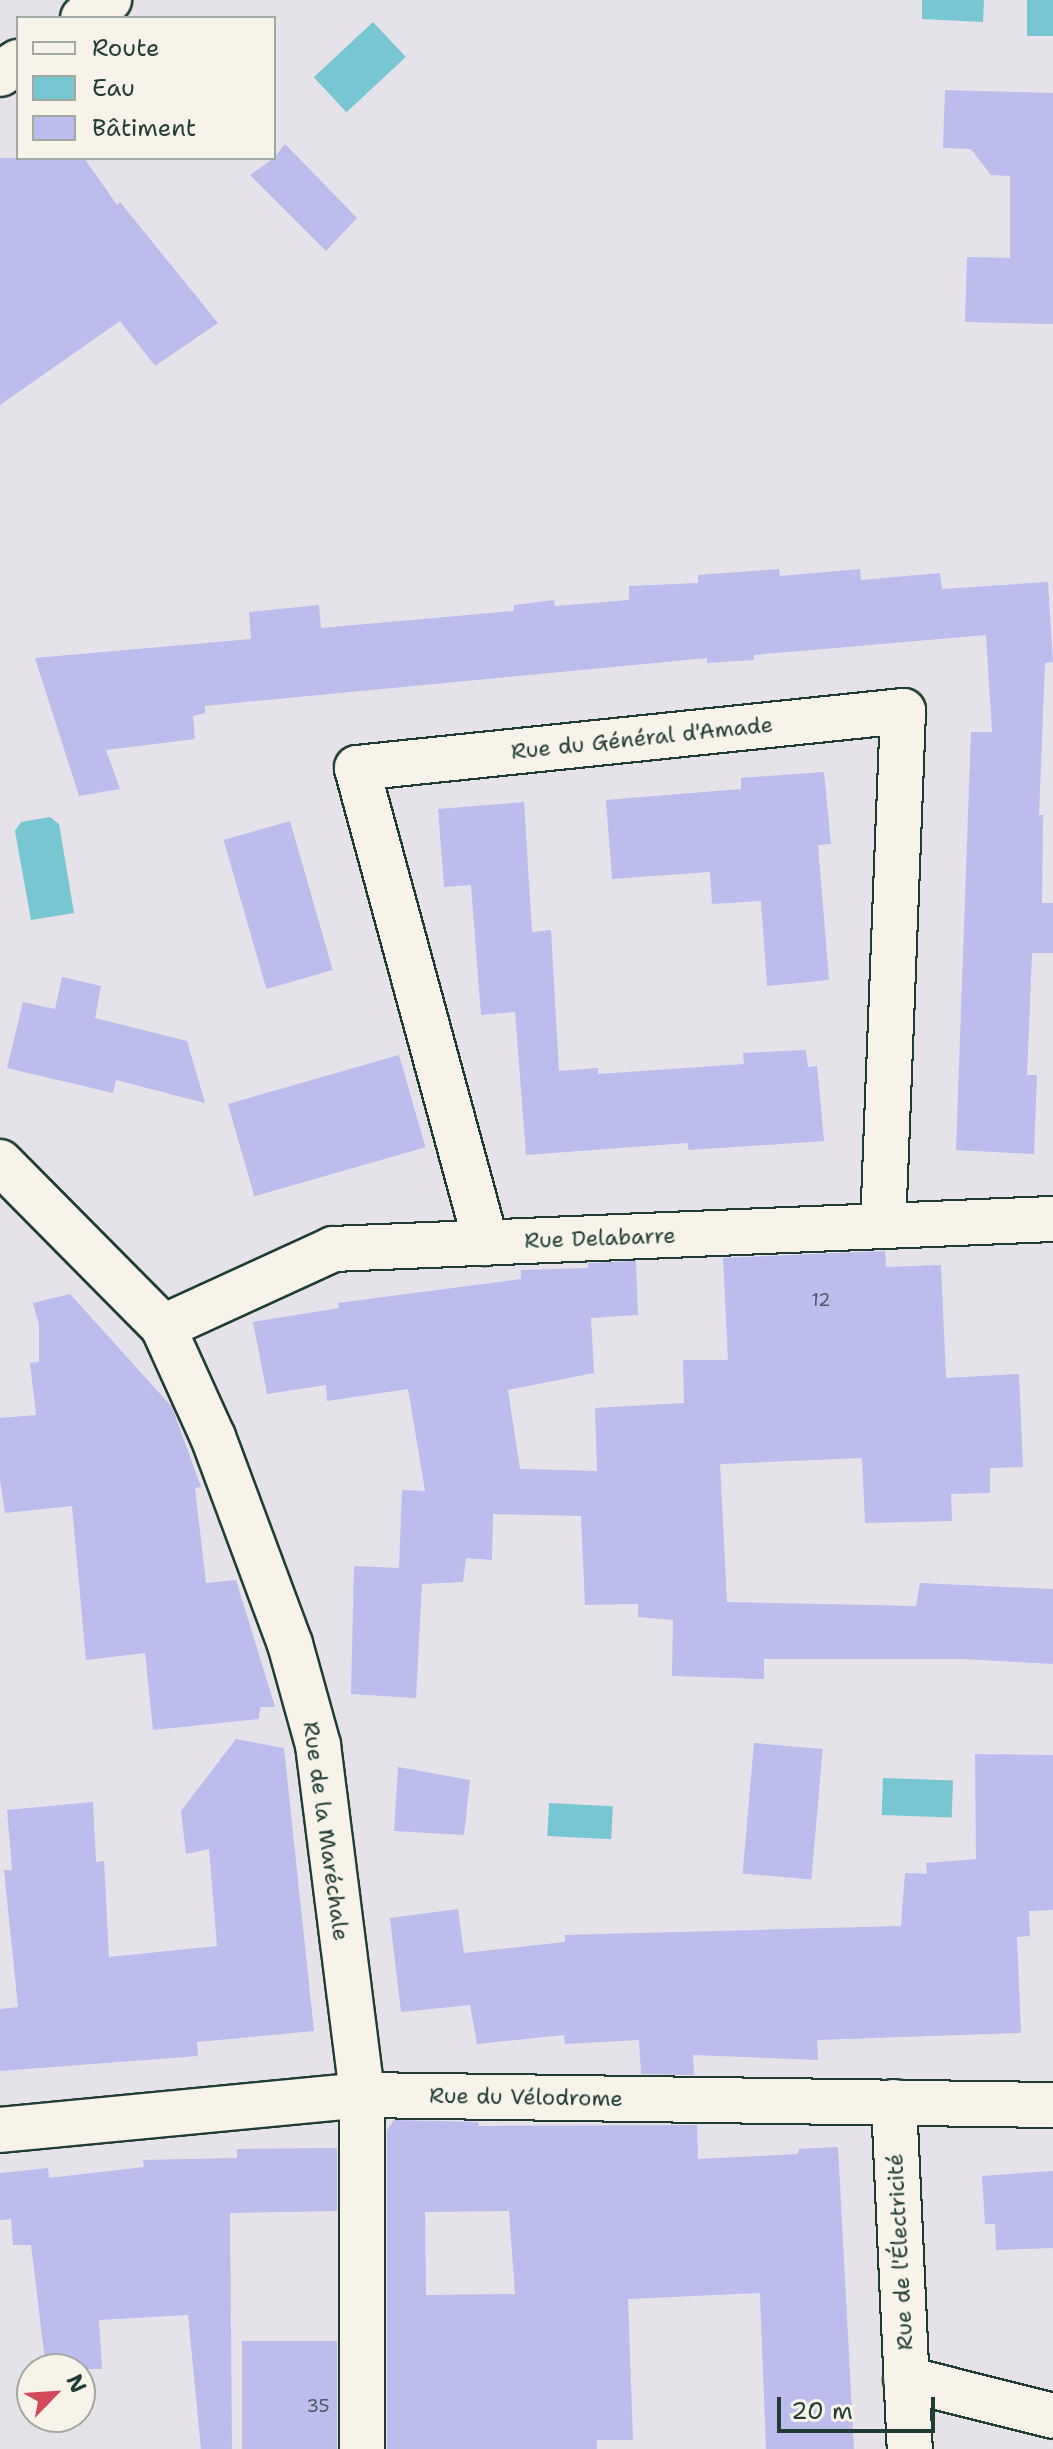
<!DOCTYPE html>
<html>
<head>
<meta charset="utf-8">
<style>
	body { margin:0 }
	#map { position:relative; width:1053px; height:2449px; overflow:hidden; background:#e5e2ea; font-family:"Shantell Sans",sans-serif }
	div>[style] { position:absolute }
	.water>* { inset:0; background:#77c6d2; transform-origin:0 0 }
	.building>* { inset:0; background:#bcbced; transform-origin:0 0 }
	.roads { filter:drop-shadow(2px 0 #1f3d34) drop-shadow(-2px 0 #1f3d34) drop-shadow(0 2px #1f3d34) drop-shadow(0 -2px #1f3d34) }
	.street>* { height:44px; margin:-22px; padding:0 22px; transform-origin:22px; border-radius:22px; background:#f7f3e8 }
	.secondary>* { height:44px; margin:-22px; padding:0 22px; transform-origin:22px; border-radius:22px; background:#f7f3e8 }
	span { translate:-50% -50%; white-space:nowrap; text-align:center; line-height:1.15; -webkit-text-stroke:7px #f7f3e8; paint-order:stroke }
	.number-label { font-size:18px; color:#465d62 }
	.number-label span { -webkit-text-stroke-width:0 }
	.street-label { font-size:22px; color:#1f3d34 }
	.legend { position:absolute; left:16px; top:16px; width:260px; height:144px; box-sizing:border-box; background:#f7f3e8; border:2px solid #a1aaa0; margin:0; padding:10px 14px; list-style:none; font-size:24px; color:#1f3d34 }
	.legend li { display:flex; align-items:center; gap:16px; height:40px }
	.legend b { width:40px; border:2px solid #a1aaa0 }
	.north { position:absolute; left:16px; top:2353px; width:80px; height:80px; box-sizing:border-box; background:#f7f3e8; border:2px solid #a1aaa0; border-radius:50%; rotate:65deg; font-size:22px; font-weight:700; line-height:32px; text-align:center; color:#1f3d34 }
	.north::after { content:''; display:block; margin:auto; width:28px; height:36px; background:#d1495b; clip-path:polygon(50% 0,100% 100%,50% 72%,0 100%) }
	.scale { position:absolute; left:777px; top:2397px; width:158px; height:36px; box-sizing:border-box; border:4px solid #1f3d34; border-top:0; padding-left:10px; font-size:24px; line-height:28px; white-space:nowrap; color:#1f3d34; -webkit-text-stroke:6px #f7f3e8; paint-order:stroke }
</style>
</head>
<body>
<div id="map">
	<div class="water">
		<i style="clip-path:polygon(922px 0,984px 0,983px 22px,922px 19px)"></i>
		<i style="left:1027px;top:0;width:26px;height:36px"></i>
		<i style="left:373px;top:22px;width:48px;height:81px;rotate:47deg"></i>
		<i style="clip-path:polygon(50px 817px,59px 824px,74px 913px,31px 920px,15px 831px,21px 822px)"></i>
		<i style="left:883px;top:1778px;width:70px;height:37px;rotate:2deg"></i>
		<i style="left:549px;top:1803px;width:64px;height:33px;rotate:3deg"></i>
	</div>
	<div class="building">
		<i style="clip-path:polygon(945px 90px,1053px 93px,1053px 324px,965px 322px,967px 257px,1010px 258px,1010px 176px,991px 175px,971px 149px,943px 148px)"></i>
		<i style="clip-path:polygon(285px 144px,357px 218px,326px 251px,250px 175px,274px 158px)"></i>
		<i style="clip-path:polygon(0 158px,84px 158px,117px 205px,120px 202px,218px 323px,155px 366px,120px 321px,0 405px)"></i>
		<i style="clip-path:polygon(779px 569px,780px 576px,860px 569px,861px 580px,940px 573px,942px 589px,1048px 582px,1053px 662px,1045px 663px,1039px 815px,1043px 815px,1042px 903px,1053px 903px,1053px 953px,1032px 953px,1027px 1075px,1037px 1075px,1034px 1154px,956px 1150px,971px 732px,992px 732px,986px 635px,754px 655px,754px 660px,707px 663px,707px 658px,205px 706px,205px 713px,193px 716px,195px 739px,106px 750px,120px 789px,79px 796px,35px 658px,251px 639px,249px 612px,319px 605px,321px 628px,514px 611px,514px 605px,554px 600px,555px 606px,629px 600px,629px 586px,698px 583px,698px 575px)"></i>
		<i style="clip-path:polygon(824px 772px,831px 844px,818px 845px,829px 980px,767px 986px,761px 901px,712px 904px,710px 872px,612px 879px,606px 800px,741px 789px,741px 778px)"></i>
		<i style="clip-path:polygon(524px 802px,532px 932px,551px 930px,559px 1071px,598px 1068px,598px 1074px,744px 1064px,743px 1053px,806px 1050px,808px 1067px,817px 1066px,824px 1141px,689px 1150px,687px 1143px,526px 1155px,515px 1012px,481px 1015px,471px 885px,444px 887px,438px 809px)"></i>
		<i style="left:290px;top:821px;width:155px;height:69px;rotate:74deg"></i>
		<i style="clip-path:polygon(62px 977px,101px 986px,95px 1018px,187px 1041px,205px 1103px,116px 1080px,113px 1093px,7px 1068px,23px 1002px,55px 1009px)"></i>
		<i style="left:399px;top:1055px;width:96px;height:178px;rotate:74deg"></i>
		<i style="clip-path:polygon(885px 1251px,886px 1267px,941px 1265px,946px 1378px,1019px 1374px,1023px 1467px,990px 1468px,990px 1493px,951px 1494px,952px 1521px,865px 1523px,862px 1458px,720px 1464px,727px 1602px,916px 1606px,920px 1583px,1053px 1589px,1053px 1664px,962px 1659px,764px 1659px,764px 1679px,672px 1676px,673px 1620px,638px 1617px,638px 1604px,585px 1605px,581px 1516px,493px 1514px,492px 1560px,466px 1558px,463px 1582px,422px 1584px,416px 1698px,351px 1694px,354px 1566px,399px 1568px,402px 1490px,425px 1491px,408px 1389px,327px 1401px,326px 1385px,267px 1394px,253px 1322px,339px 1308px,338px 1303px,521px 1279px,521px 1270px,588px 1268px,588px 1263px,636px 1261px,638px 1315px,591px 1318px,594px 1373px,508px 1390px,520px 1469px,597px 1471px,595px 1408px,684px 1403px,683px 1360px,728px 1360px,723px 1258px)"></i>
		<i style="clip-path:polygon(70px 1294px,172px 1407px,201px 1487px,195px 1488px,206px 1583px,236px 1580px,275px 1707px,260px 1707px,259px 1719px,153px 1730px,145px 1653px,86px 1660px,72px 1506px,5px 1513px,0 1480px,0 1418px,36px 1415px,30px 1363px,39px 1362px,39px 1325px,33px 1303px)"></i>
		<i style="clip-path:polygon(236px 1739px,284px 1748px,314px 2031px,197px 2042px,198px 2056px,0 2071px,0 2009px,18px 2007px,4px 1870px,12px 1870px,7px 1810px,93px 1802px,96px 1862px,104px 1861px,109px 1957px,217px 1946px,209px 1849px,186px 1854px,181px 1811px)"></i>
		<i style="left:754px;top:1743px;width:69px;height:131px;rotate:5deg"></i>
		<i style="clip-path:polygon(975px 1754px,1053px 1755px,1053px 1910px,1029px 1911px,1030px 1936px,1017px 1937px,1021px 2033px,817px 2040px,818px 2060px,693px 2055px,694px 2075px,641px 2074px,639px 2040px,565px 2044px,564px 2035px,477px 2044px,470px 2005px,401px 2012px,390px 1918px,458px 1909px,464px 1953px,565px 1942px,565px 1935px,901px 1926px,905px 1873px,927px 1874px,926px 1863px,976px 1859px)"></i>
		<i style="clip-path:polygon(398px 1767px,470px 1780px,464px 1835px,394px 1831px)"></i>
		<i style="clip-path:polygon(evenodd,394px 2120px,478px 2122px,479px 2126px,697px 2125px,698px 2159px,798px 2154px,799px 2149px,838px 2147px,854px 2449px,766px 2449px,760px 2293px,628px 2299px,633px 2440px,597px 2440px,597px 2449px,387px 2449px,387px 2130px,394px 2120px,509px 2211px,515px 2294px,426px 2295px,425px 2212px,509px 2211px)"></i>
		<i style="clip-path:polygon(337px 2148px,337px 2211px,230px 2213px,232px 2449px,201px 2449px,188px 2315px,99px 2320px,102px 2369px,46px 2369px,31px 2245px,13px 2245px,11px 2219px,0 2220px,0 2173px,48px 2168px,49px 2178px,144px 2167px,143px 2160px,237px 2158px,237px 2149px)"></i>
		<i style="clip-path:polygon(1053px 2171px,1053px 2248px,996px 2250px,995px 2224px,985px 2224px,982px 2176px)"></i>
		<i style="left:242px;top:2341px;width:95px;height:108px"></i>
	</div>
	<div class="roads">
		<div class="street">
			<i style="left:0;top:1162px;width:232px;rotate:45.3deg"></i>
			<i style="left:163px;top:1327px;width:121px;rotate:65.6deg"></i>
			<i style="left:213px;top:1437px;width:221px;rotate:69.6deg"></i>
			<i style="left:290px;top:1644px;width:105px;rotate:74.5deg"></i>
			<i style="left:318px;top:1745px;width:353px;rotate:82.8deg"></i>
			<i style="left:362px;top:2095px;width:354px;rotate:90deg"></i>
			<i style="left:486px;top:1243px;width:492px;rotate:-105.2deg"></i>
			<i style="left:357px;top:768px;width:549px;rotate:-5.96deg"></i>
			<i style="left:903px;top:711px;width:515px;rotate:92.22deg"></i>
			<i style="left:163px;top:1327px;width:187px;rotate:-24.6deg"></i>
			<i style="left:333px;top:1249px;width:721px;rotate:-2.39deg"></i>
			<i style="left:894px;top:2102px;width:347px;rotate:87.4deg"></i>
			<i style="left:0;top:2130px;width:364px;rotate:-5.5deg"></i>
			<i style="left:362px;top:2095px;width:691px;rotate:0.83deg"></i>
			<i style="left:906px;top:2379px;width:152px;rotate:14.1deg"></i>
		</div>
		<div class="secondary">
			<i style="left:83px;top:18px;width:32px;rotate:-35deg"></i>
			<i style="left:0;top:74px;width:22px;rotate:-34deg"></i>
		</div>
	</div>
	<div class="number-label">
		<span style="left:821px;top:1300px">12</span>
		<span style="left:318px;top:2406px">35</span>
	</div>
	<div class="street-label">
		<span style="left:642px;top:738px;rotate:-6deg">Rue du Général d'Amade</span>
		<span style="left:600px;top:1238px;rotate:-2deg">Rue Delabarre</span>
		<span style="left:326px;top:1831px;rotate:82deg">Rue de la Maréchale</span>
		<span style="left:526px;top:2097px;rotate:1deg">Rue du Vélodrome</span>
		<span style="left:900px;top:2252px;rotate:-93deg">Rue de l'Électricité</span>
	</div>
	<ul class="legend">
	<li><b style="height:10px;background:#f7f3e8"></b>Route</li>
	<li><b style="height:22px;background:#77c6d2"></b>Eau</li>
	<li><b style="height:22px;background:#bcbced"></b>Bâtiment</li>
	</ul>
	<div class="north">N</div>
	<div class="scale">20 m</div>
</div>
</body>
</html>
